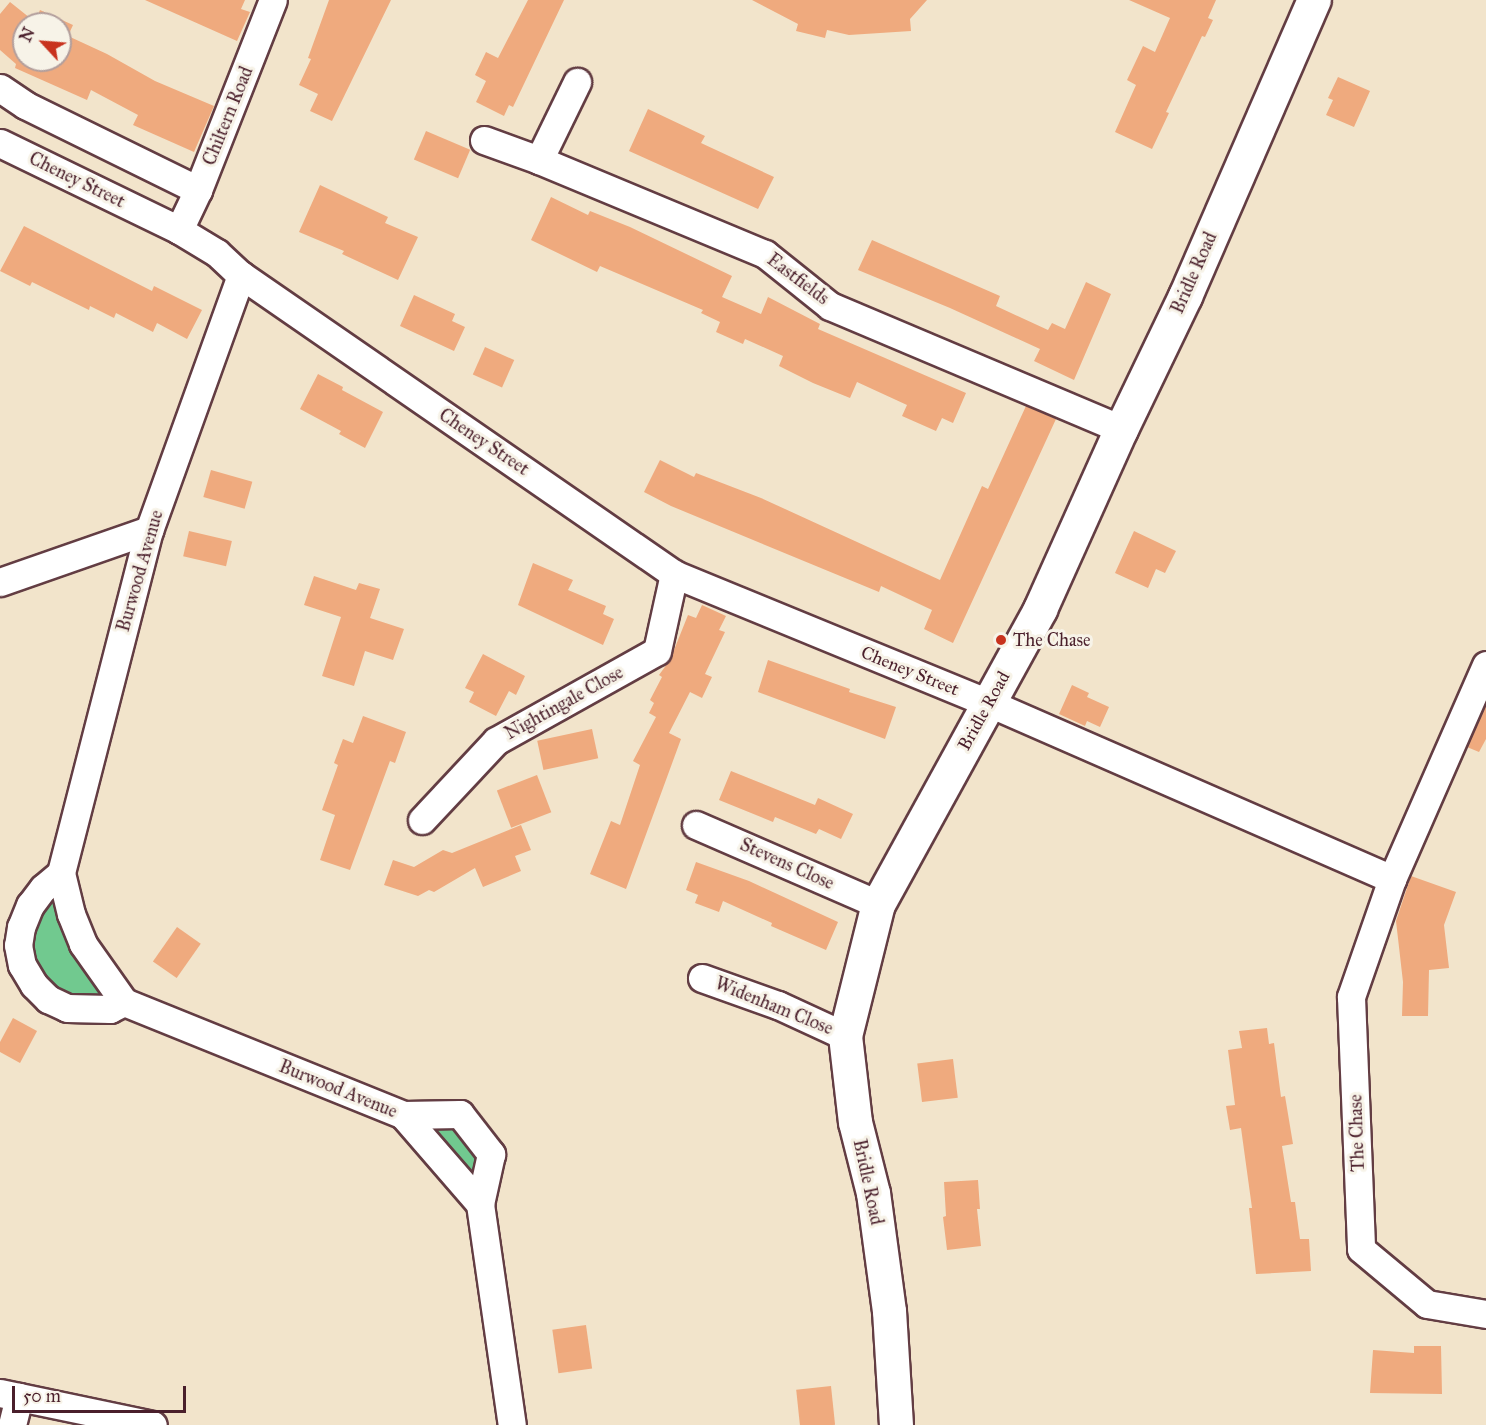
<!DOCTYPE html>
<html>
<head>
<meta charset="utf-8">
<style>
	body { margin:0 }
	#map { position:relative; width:1486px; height:1425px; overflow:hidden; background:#f2e4cb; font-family:"IM FELL Great Primer",serif }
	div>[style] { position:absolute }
	.green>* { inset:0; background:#71c98f }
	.building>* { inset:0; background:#efaa7e; transform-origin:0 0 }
	.roads { filter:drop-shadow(2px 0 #633d43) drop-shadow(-2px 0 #633d43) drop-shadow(0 2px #633d43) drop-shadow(0 -2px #633d43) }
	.street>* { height:27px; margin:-13.5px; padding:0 13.5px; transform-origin:13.5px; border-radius:13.5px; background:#fff }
	.secondary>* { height:33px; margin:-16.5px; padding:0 16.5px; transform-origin:16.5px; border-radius:16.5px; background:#fff }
	.dots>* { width:16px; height:16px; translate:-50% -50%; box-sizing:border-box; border:3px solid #f7f3e8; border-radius:50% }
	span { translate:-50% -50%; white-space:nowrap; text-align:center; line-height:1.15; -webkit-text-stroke:6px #f7f3e8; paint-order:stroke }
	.street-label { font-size:18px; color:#4a1f2b }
	.poi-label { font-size:18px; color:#4a1f2b }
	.left { translate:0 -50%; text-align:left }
	.north { position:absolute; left:12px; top:12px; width:60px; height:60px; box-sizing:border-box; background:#f7f3e8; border:2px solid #b29e9c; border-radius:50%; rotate:296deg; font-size:16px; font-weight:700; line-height:24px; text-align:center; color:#4a1f2b }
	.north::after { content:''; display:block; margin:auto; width:21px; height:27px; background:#c8321e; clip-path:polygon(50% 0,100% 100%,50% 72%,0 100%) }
	.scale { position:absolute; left:12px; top:1386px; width:174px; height:27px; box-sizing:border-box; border:3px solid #4a1f2b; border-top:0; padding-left:8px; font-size:18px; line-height:21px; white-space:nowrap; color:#4a1f2b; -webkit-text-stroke:4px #f7f3e8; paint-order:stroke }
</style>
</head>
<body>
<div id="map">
	<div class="green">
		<i style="clip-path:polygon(44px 901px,52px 901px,57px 906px,102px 992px,100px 997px,61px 995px,30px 963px,31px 920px)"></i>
		<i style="clip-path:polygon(422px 1123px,455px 1125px,482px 1157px,475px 1188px)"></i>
	</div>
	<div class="building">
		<i style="clip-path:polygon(145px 0,245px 0,241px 9px,250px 12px,237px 41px)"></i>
		<i style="clip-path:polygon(329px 0,391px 0,332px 121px,310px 111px,318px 94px,299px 85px,311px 59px,308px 58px)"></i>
		<i style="clip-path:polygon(528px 0,564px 0,513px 107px,509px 105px,504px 116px,476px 102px,486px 81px,475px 75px,486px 52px,498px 58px)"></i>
		<i style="clip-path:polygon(752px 0,927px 0,910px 19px,911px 31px,849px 35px,827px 30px,825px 38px,796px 31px,798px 24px)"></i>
		<i style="clip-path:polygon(1129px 0,1216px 0,1208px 18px,1213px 20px,1205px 37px,1202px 36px,1166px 112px,1169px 113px,1152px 149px,1115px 132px,1136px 85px,1127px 80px,1143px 46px,1155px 52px,1170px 18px)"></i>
		<i style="clip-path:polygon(evenodd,10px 2px,35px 22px,40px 10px,73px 25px,68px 36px,107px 54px,155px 81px,214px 106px,194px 152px,133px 125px,138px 115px,91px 90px,87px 100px,15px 68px,16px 64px,0 50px,0 14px,10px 2px,24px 24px,60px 24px,60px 60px,24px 60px,24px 24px)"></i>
		<i style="clip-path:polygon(1338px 77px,1370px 91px,1354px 127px,1326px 115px,1333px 100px,1328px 98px)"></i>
		<i style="clip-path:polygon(648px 109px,705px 136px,701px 143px,774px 177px,758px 209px,629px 151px)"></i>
		<i style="left:426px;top:131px;width:48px;height:31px;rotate:23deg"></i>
		<i style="clip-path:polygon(320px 185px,388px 217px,385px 223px,418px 237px,398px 280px,342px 254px,344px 251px,299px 232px)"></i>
		<i style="clip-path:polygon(551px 197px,588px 215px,590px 211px,630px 227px,732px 276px,722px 297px,761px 314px,768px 297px,820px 324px,818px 329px,966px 393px,953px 423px,942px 418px,936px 431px,902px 416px,907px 405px,857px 382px,850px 398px,813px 383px,779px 366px,783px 356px,745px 339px,743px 344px,716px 332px,720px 322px,701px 313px,703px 310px,600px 266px,597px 272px,531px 240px)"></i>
		<i style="clip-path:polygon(24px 226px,152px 291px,154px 286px,202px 310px,187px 339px,157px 323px,153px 332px,116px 313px,114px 318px,90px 306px,89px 310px,32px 282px,30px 286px,0 271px)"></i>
		<i style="clip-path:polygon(872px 240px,1000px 296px,996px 306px,1048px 330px,1052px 323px,1065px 329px,1086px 282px,1111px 294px,1074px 380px,1034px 361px,1040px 349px,950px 308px,858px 270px)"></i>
		<i style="clip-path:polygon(414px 295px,455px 314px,452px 321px,465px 327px,454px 351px,400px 326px)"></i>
		<i style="left:485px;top:347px;width:32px;height:30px;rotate:24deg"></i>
		<i style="clip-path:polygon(318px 374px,343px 387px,342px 390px,383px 412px,365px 448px,339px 434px,341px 431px,300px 409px)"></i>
		<i style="clip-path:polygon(1026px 406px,1056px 419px,953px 643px,924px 629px,932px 610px,881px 586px,879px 592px,671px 506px,644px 492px,660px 460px,694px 477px,696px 473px,761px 498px,940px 580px,982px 486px,988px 489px)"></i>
		<i style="left:211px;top:470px;width:43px;height:28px;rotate:16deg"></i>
		<i style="left:189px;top:531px;width:44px;height:26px;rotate:13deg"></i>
		<i style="clip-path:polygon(1134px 531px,1176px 551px,1165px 573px,1156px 569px,1148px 588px,1115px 573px)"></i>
		<i style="clip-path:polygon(533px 563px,573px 580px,568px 590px,606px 606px,603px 614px,614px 619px,603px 645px,518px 605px)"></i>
		<i style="clip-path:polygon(314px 576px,356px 590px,359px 583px,380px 589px,370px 618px,404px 629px,393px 660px,365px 651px,354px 686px,322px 676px,341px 617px,304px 605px)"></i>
		<i style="clip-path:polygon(702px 605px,726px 616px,719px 630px,725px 632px,705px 674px,712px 677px,702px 698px,690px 692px,669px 733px,681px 739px,626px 889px,590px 874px,611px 821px,620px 825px,640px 765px,633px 761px,656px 717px,649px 713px,654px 703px,650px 700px,662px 677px,659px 675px,670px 660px,688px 615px,696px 618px)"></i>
		<i style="clip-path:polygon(483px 654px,525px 676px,516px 695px,509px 691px,496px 716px,469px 702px,474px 692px,465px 688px)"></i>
		<i style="clip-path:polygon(768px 660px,850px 689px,849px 692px,896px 707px,885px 739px,758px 692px)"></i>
		<i style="clip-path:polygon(1072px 685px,1089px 693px,1087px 697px,1109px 707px,1100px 727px,1087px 721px,1085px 726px,1059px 714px)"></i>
		<i style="clip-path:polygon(1486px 704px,1486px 739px,1479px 752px,1467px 747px)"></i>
		<i style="clip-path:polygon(363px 716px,406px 732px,395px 763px,390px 761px,350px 870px,320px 860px,335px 815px,322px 810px,338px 765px,334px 763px,343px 739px,353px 743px)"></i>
		<i style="left:592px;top:729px;width:30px;height:56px;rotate:78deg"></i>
		<i style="clip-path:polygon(731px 771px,815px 805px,818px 798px,853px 814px,841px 839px,819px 829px,816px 834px,775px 817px,773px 822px,719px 800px)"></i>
		<i style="left:537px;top:775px;width:40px;height:43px;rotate:69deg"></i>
		<i style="clip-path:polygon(521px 825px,531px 850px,515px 856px,521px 871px,483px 887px,475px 868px,434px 892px,429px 890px,418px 896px,384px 885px,393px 860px,414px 867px,443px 850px,452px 853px)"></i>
		<i style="clip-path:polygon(696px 862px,749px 881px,838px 922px,826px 950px,771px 926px,772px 923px,723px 901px,719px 912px,695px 903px,698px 895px,686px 890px)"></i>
		<i style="clip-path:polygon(1411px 876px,1456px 892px,1444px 925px,1449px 968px,1429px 970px,1428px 1016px,1402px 1016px,1403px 982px,1396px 921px)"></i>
		<i style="left:177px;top:927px;width:29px;height:42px;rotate:35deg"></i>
		<i style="clip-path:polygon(13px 1018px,37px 1031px,20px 1063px,0 1052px,0 1042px)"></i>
		<i style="clip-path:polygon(1267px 1028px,1269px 1044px,1274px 1043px,1281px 1097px,1285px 1096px,1293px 1144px,1282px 1146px,1291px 1202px,1295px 1202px,1300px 1239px,1309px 1239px,1311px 1271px,1256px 1274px,1249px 1208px,1252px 1208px,1241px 1128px,1230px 1130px,1226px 1106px,1235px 1105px,1228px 1050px,1242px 1048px,1239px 1031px)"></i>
		<i style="left:953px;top:1059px;width:39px;height:36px;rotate:83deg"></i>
		<i style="clip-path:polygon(978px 1180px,980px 1209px,977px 1209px,981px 1246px,947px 1250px,943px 1217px,946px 1216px,944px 1182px)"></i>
		<i style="left:586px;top:1325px;width:44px;height:34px;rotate:82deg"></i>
		<i style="clip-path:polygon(1414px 1346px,1441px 1346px,1442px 1394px,1370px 1393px,1373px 1350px,1414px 1353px)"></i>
		<i style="left:831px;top:1386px;width:39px;height:35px;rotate:84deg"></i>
	</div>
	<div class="roads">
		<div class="street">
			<i style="left:0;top:88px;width:30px;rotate:34deg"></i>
			<i style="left:25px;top:105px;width:193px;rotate:26.2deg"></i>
			<i style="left:484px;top:140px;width:59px;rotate:20deg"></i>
			<i style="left:539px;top:160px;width:245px;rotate:22.6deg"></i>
			<i style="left:765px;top:254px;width:83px;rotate:38.7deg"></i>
			<i style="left:830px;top:306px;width:316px;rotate:22.9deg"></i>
			<i style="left:0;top:143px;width:199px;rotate:25.9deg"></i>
			<i style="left:179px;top:230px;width:44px;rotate:31.2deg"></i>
			<i style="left:217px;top:253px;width:33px;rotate:43deg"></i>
			<i style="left:241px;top:275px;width:526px;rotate:34.63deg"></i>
			<i style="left:674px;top:574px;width:340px;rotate:22.3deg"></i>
			<i style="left:989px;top:703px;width:440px;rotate:23.6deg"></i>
			<i style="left:539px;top:160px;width:87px;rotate:-64deg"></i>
			<i style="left:179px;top:230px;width:44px;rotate:-64.6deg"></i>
			<i style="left:198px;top:190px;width:204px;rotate:-68.5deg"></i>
			<i style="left:241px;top:275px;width:271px;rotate:109.8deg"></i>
			<i style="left:149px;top:530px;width:354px;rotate:104.4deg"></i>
			<i style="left:61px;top:873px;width:42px;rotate:76.3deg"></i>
			<i style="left:71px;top:914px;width:32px;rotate:68deg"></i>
			<i style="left:83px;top:944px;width:71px;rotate:54.7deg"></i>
			<i style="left:124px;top:1002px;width:301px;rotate:22deg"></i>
			<i style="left:403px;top:1115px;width:118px;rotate:49.1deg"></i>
			<i style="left:480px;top:1204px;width:223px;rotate:81.8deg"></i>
			<i style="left:0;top:582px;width:158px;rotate:-19.2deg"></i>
			<i style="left:1486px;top:665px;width:234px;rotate:113.7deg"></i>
			<i style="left:1392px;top:879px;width:125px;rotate:109.2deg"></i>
			<i style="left:1351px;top:997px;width:252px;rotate:87.7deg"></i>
			<i style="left:1361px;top:1249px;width:86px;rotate:39.8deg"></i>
			<i style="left:1427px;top:1304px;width:60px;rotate:9.6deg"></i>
			<i style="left:422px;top:820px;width:108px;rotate:-46.9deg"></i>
			<i style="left:496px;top:741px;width:184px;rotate:-29.2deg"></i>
			<i style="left:657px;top:651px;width:79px;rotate:-77.6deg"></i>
			<i style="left:696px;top:825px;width:198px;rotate:23.5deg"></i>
			<i style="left:61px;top:873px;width:23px;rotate:140deg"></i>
			<i style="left:43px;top:888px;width:21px;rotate:127deg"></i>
			<i style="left:30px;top:905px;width:24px;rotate:112deg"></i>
			<i style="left:21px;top:927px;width:18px;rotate:99deg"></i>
			<i style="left:18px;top:945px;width:20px;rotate:79deg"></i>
			<i style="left:22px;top:965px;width:23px;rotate:59deg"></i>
			<i style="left:34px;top:985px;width:20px;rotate:45deg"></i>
			<i style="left:48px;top:999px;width:21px;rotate:25deg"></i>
			<i style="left:67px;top:1008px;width:43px;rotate:1.3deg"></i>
			<i style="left:110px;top:1009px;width:16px;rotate:-27deg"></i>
			<i style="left:702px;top:978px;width:81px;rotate:19.6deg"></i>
			<i style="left:778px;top:1005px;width:74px;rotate:24.8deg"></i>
			<i style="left:403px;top:1115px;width:57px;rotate:-1deg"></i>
			<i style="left:460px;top:1114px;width:51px;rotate:52.2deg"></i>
			<i style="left:491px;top:1154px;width:51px;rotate:102.4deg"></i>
			<i style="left:0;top:1393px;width:156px;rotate:11.8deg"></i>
			<i style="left:12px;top:1425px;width:29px;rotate:-76deg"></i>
		</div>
		<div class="secondary">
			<i style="left:896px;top:1425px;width:114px;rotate:-93.5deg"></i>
			<i style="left:889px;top:1311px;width:119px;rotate:-97.7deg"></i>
			<i style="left:873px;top:1193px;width:73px;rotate:-104.2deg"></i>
			<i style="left:855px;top:1122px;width:87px;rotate:-96.6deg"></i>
			<i style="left:845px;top:1036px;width:136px;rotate:-76deg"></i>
			<i style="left:878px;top:904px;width:337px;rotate:-61.2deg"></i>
			<i style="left:1040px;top:609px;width:197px;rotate:-65.8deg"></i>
			<i style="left:1121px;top:429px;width:148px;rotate:-64.3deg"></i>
			<i style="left:1185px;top:296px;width:323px;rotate:-66.5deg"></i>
		</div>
	</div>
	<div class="dots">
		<i style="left:1001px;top:640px;background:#c8321e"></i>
	</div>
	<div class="street-label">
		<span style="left:228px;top:116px;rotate:-68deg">Chiltern Road</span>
		<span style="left:77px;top:180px;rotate:26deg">Cheney Street</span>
		<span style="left:1194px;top:273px;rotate:-66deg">Bridle Road</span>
		<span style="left:798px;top:279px;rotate:37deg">Eastfields</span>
		<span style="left:484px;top:442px;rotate:34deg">Cheney Street</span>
		<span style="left:140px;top:571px;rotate:-74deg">Burwood Avenue</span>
		<span style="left:910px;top:671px;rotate:22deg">Cheney Street</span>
		<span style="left:564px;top:703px;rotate:-29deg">Nightingale Close</span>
		<span style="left:984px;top:711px;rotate:-61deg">Bridle Road</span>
		<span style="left:787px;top:864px;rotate:24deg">Stevens Close</span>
		<span style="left:774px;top:1006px;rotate:22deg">Widenham Close</span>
		<span style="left:338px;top:1089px;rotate:22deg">Burwood Avenue</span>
		<span style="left:1357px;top:1133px;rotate:-92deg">The Chase</span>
		<span style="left:868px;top:1182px;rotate:78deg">Bridle Road</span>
	</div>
	<div class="poi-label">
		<span class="left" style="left:1013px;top:640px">The Chase</span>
	</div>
	<div class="north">N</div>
	<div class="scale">50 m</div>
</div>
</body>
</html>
